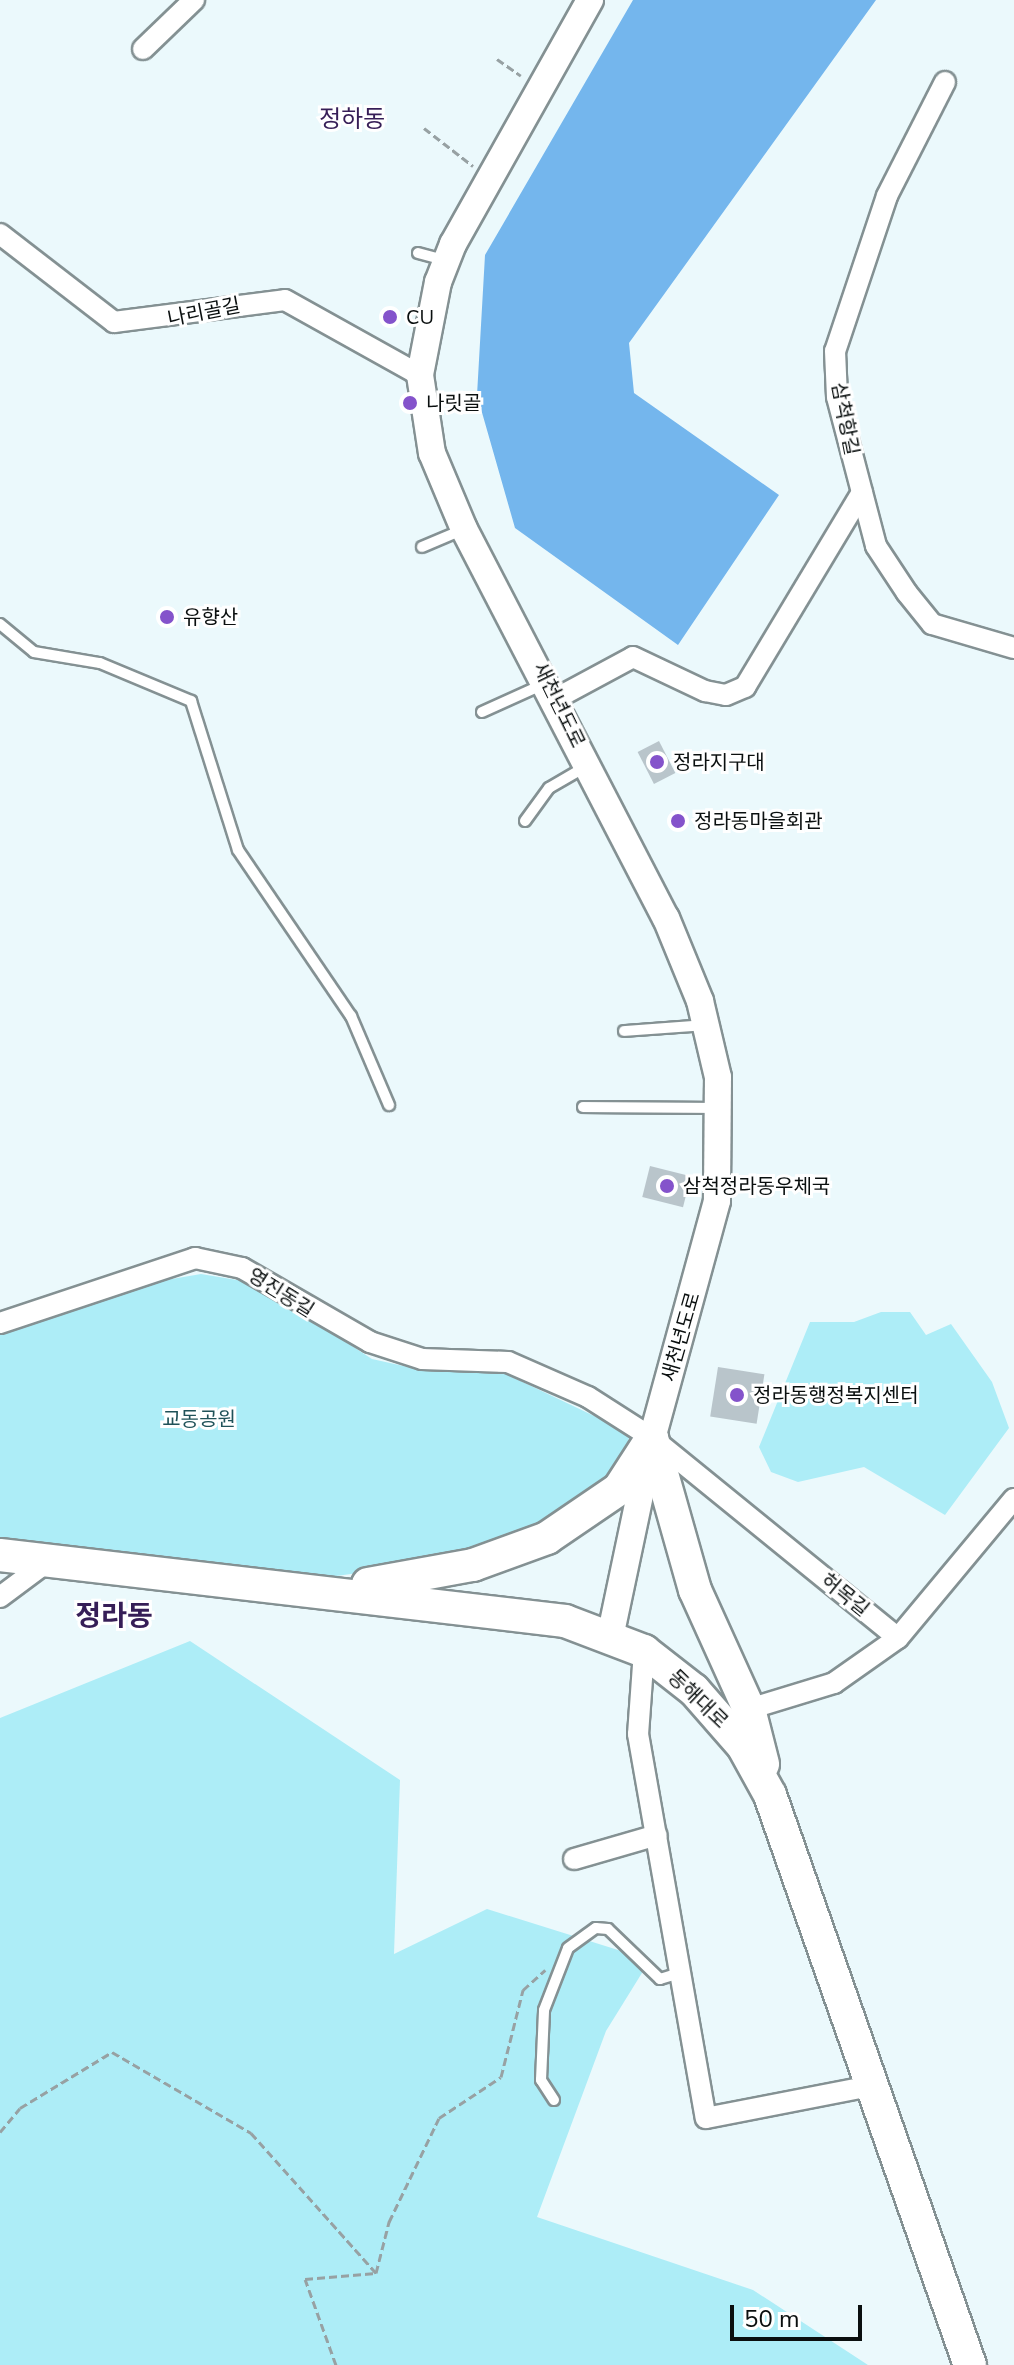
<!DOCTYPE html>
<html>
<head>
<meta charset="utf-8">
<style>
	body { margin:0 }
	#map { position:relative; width:1014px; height:2365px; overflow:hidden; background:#ebf9fc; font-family:"Nunito Sans","Noto Sans KR",sans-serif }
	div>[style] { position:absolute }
	.green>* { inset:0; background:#adedf7 }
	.water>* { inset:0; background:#74b6ed }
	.building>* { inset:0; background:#b9c5cb; transform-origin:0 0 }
	.path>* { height:3px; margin-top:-1.5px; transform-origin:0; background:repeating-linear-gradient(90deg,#97a1a3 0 8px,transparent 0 12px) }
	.roads { filter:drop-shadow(2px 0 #849193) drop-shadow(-2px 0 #849193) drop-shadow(0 2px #849193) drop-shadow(0 -2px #849193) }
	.service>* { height:10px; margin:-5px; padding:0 5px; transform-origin:5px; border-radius:5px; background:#fff }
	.minor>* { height:20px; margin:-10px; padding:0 10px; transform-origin:10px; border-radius:10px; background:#fff }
	.tertiary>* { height:26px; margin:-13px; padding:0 13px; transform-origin:13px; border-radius:13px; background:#fff }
	.primary>* { height:32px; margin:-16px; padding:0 16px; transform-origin:16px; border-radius:16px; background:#fff }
	.dots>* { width:22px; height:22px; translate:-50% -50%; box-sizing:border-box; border:4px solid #fff; border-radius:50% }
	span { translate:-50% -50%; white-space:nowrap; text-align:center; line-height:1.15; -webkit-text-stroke:6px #fff; paint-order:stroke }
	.street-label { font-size:20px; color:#0a0f0f }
	.poi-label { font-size:20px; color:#0a0f0f }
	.left { translate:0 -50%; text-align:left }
	.park-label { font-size:20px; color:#205259 }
	.quarter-label { font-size:24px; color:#361e57 }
	.district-label { font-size:28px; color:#361e57; font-weight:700 }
	.scale { position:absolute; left:730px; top:2305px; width:132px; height:36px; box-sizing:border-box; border:4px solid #0a0f0f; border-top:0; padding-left:10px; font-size:24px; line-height:28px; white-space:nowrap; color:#0a0f0f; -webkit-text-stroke:6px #fff; paint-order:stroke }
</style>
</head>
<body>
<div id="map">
	<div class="green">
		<i style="clip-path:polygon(201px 1274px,255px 1283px,372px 1359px,426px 1371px,506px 1374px,630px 1433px,623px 1464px,558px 1518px,466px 1558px,322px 1578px,0 1539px,0 1335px,160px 1281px)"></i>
		<i style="clip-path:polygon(881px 1312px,910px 1312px,926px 1335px,951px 1324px,992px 1382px,1009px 1428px,945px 1515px,864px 1467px,798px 1482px,771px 1472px,759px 1447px,810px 1322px,854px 1322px)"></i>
		<i style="clip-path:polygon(190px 1641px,400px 1780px,394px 1954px,487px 1909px,650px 1960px,606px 2031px,537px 2217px,753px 2290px,868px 2365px,0 2365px,0 1718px)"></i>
	</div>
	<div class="water">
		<i style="clip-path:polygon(633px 0,876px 0,629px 343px,634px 393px,779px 495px,678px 645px,515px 528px,477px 395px,485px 255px)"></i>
	</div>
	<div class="building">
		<i style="left:659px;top:741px;width:36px;height:24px;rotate:63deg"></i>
		<i style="left:650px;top:1166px;width:42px;height:32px;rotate:14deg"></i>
		<i style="left:718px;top:1367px;width:47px;height:50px;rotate:9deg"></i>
	</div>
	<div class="path">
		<i style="left:497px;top:59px;width:29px;rotate:35deg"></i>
		<i style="left:424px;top:128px;width:62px;rotate:37.8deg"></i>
		<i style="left:0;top:2132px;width:31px;rotate:-50deg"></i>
		<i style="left:20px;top:2108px;width:108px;rotate:-31.3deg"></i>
		<i style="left:112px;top:2052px;width:161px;rotate:30.2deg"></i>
		<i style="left:251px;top:2133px;width:188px;rotate:48.2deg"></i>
		<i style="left:376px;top:2273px;width:53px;rotate:-75.7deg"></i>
		<i style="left:389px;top:2222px;width:115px;rotate:-64.3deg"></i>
		<i style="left:439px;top:2118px;width:74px;rotate:-33.5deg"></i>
		<i style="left:501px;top:2077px;width:90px;rotate:-75.8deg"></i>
		<i style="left:523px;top:1990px;width:30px;rotate:-42deg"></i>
		<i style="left:336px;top:2365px;width:91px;rotate:-109.8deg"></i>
		<i style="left:305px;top:2279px;width:71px;rotate:-4.8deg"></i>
	</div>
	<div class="roads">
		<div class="service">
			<i style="left:418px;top:253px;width:27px;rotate:15deg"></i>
			<i style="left:422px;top:547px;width:43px;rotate:-23deg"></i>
			<i style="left:0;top:624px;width:44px;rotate:39.5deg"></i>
			<i style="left:34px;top:652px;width:67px;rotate:9.5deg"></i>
			<i style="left:100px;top:663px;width:99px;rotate:22.7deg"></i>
			<i style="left:191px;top:701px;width:156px;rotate:72.5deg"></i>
			<i style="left:238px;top:850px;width:201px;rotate:55.8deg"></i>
			<i style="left:351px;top:1016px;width:97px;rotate:66.9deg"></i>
			<i style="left:482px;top:712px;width:68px;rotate:-24.3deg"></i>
			<i style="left:525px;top:821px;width:41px;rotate:-54deg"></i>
			<i style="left:549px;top:788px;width:44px;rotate:-30.1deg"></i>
			<i style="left:624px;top:1031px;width:81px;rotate:-4.2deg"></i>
			<i style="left:583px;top:1107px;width:133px;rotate:0.4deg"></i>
			<i style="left:554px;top:2100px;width:24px;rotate:-123deg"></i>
			<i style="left:541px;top:2080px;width:70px;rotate:-87.5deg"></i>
			<i style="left:544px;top:2010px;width:66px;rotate:-68.8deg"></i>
			<i style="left:568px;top:1948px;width:34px;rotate:-36deg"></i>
			<i style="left:596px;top:1928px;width:12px;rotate:5deg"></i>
			<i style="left:608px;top:1929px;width:72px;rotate:43.9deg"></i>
			<i style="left:660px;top:1979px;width:21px;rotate:-17deg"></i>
		</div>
		<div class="minor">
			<i style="left:143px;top:49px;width:71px;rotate:-43.9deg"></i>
			<i style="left:945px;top:82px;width:128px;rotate:117deg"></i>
			<i style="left:887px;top:196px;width:163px;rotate:108.5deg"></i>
			<i style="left:835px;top:351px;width:46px;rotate:87.5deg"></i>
			<i style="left:837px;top:397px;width:154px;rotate:75.3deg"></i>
			<i style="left:876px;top:546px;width:56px;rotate:56.6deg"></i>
			<i style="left:907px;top:593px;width:40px;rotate:51deg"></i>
			<i style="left:932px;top:624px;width:85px;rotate:16.3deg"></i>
			<i style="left:0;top:234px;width:144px;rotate:37.7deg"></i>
			<i style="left:114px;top:322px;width:172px;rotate:-7.3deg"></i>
			<i style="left:285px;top:300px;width:154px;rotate:29.1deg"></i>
			<i style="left:557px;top:698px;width:86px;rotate:-28.3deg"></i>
			<i style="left:633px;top:657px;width:80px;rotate:25.3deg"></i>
			<i style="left:705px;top:691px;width:21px;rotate:11deg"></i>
			<i style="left:726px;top:695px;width:21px;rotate:-23deg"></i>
			<i style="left:745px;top:687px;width:227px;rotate:-59deg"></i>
			<i style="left:0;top:1323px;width:206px;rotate:-18.4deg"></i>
			<i style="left:195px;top:1258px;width:48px;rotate:12deg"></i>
			<i style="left:242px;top:1268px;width:148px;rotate:30deg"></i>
			<i style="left:370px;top:1342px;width:55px;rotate:18.1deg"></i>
			<i style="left:422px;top:1359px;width:86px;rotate:2deg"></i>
			<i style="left:508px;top:1362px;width:87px;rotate:23.6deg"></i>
			<i style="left:588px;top:1397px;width:76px;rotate:32.6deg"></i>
			<i style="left:652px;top:1438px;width:317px;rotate:39.1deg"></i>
			<i style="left:898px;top:1638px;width:181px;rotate:-50.2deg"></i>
			<i style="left:0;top:1597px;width:64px;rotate:-36.7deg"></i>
			<i style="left:644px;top:1651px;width:83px;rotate:94.1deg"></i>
			<i style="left:638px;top:1734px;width:390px;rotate:80deg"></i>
			<i style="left:706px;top:2118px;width:168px;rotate:-11deg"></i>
			<i style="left:749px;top:1709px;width:89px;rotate:-17deg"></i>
			<i style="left:834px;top:1683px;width:78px;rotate:-35.1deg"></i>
			<i style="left:574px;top:1859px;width:86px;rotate:-16.1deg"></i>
		</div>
		<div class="tertiary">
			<i style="left:590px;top:0;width:280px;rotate:119.3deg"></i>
			<i style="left:453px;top:244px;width:41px;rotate:111.5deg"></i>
			<i style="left:438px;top:282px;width:95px;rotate:101deg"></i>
			<i style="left:420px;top:375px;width:79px;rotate:81.3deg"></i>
			<i style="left:432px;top:453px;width:82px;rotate:67.2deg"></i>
			<i style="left:464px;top:529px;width:438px;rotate:62.6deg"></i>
			<i style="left:666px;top:918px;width:90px;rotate:67.7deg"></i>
			<i style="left:700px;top:1001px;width:78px;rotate:76.7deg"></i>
			<i style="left:718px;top:1077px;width:124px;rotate:90.5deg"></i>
			<i style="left:717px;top:1201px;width:246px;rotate:105.3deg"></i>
			<i style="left:652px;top:1438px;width:203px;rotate:101.9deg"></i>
		</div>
		<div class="primary">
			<i style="left:652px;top:1438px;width:158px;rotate:74.2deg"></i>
			<i style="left:695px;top:1590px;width:131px;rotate:65.6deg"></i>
			<i style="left:749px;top:1709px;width:57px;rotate:75.7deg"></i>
			<i style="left:0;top:1555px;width:569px;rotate:6.66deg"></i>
			<i style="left:565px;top:1621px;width:85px;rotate:20.8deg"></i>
			<i style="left:644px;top:1651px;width:63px;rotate:38deg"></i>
			<i style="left:694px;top:1690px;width:74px;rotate:48.8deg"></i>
			<i style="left:743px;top:1746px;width:56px;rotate:61.1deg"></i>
			<i style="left:770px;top:1795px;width:604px;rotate:70.67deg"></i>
			<i style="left:368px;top:1584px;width:107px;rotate:-10.3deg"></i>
			<i style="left:473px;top:1565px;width:79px;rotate:-20deg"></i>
			<i style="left:547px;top:1538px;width:87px;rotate:-34.2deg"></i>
			<i style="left:619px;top:1489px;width:61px;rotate:-57.1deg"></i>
		</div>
	</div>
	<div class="dots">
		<i style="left:390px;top:317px;background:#8453cb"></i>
		<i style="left:410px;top:403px;background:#8453cb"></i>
		<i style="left:167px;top:617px;background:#8453cb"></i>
		<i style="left:657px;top:762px;background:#8453cb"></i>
		<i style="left:678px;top:821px;background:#8453cb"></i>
		<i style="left:667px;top:1186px;background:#8453cb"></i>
		<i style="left:737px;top:1395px;background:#8453cb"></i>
	</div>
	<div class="street-label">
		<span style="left:204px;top:312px;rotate:-11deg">나리골길</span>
		<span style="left:845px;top:419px;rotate:79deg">삼척항길</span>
		<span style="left:559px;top:705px;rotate:64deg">새천년도로</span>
		<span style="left:281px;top:1293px;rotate:32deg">영진동길</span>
		<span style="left:681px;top:1337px;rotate:-74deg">새천년도로</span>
		<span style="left:845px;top:1595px;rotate:39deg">허목길</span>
		<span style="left:698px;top:1699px;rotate:44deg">동해대로</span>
	</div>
	<div class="poi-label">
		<span class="left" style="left:406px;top:317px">CU</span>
		<span class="left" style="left:426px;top:403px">나릿골</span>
		<span class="left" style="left:183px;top:617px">유향산</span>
		<span class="left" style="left:673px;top:762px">정라지구대</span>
		<span class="left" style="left:694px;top:821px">정라동마을회관</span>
		<span class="left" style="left:683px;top:1186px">삼척정라동우체국</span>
		<span class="left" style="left:753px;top:1395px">정라동행정복지센터</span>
	</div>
	<div class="park-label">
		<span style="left:199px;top:1419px">교동공원</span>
	</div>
	<div class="quarter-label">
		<span style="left:352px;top:120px">정하동</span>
	</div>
	<div class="district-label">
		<span style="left:114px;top:1616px">정라동</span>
	</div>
	<div class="scale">50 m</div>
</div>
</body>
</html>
